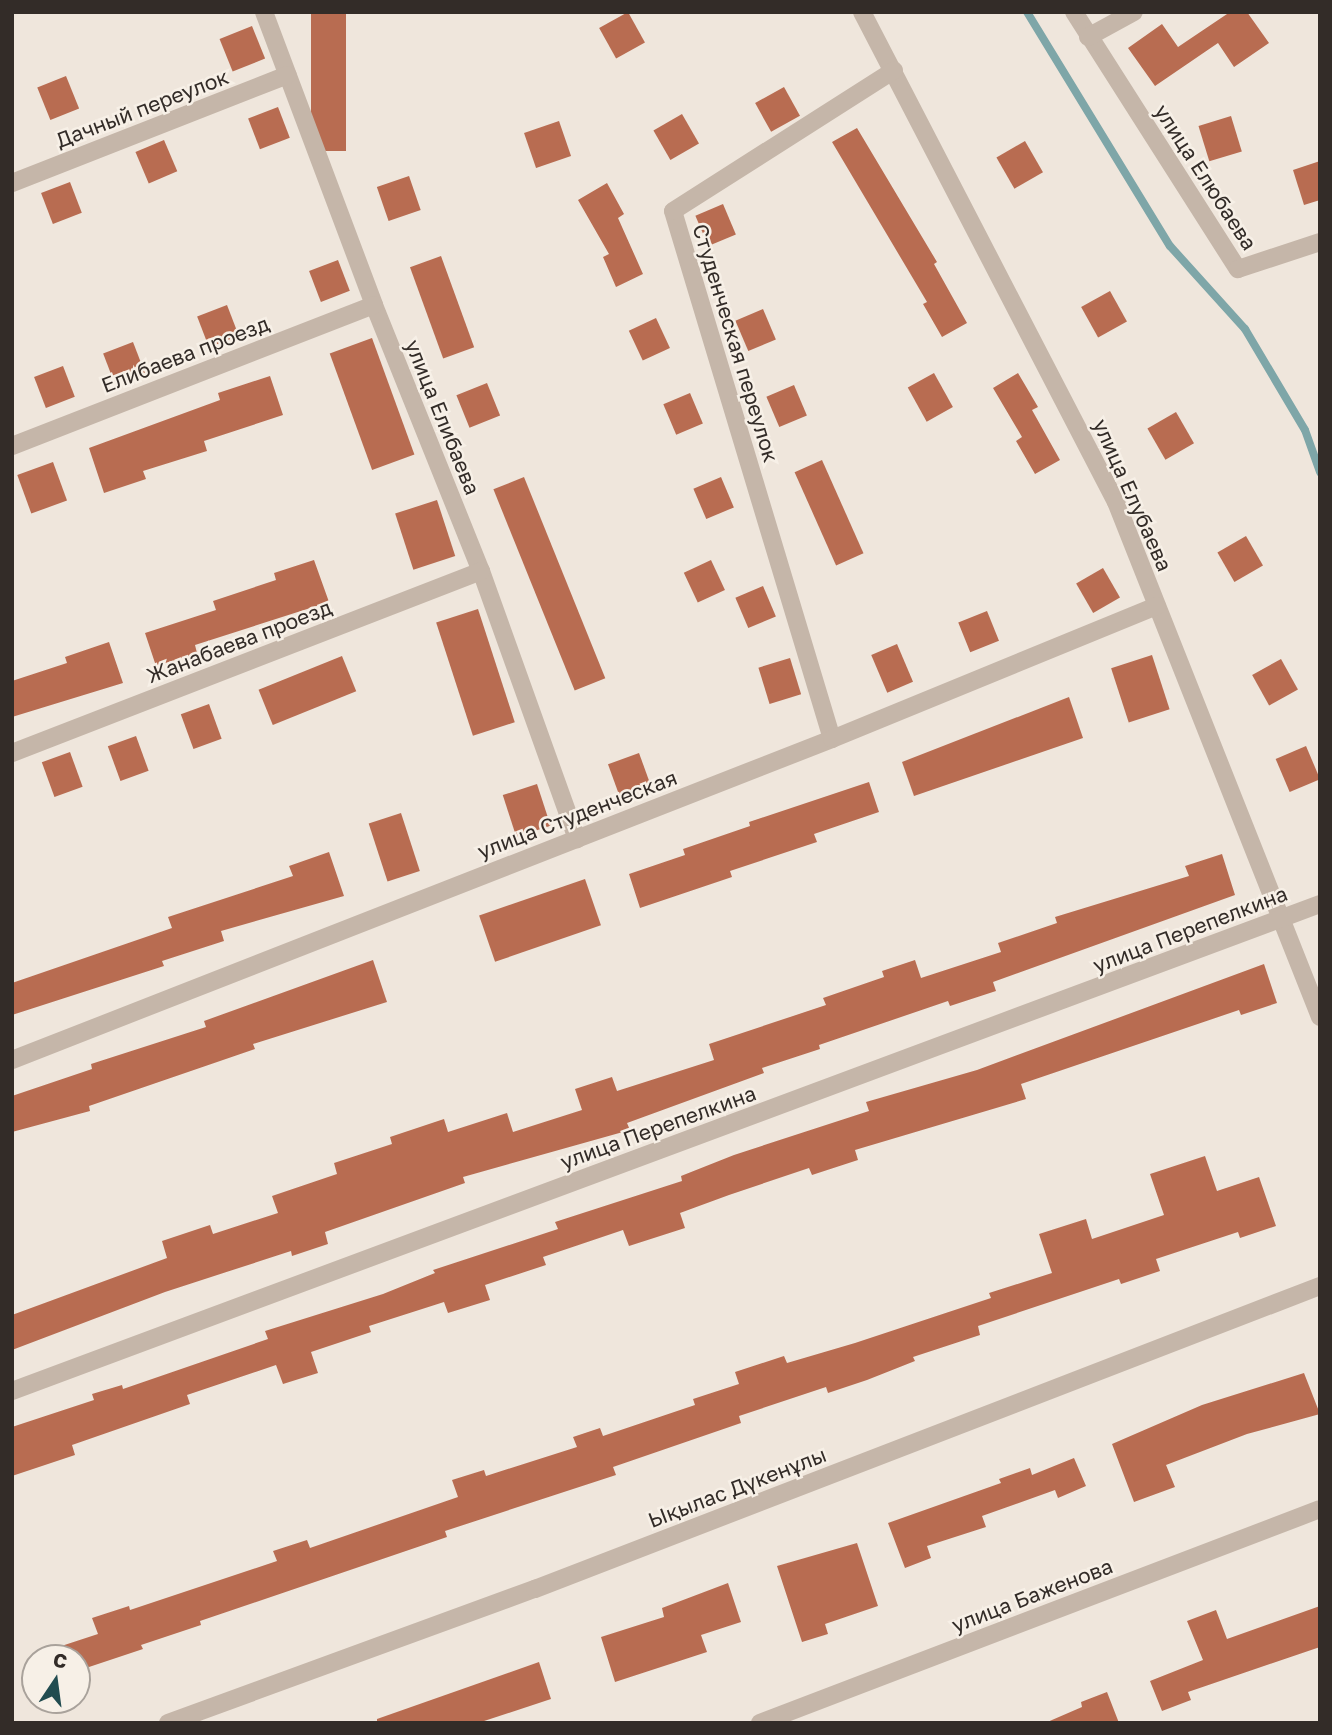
<!DOCTYPE html>
<html>
<head>
<meta charset="utf-8">
<style>
	body { margin:0 }
	#map { position:relative; width:1332px; height:1735px; overflow:hidden; background:#efe6dc; font-family:"Golos Text",sans-serif }
	div>[style] { position:absolute }
	.stream>* { height:8px; margin:-4px; padding:0 4px; transform-origin:4px; border-radius:4px; background:#7ea6a8 }
	.building>* { inset:0; background:#b86c51; transform-origin:0 0 }
	.minor>* { height:18px; margin:-9px; padding:0 9px; transform-origin:9px; border-radius:9px; background:#c5b6a9 }
	span { translate:-50% -50%; white-space:nowrap; text-align:center; line-height:1.15; -webkit-text-stroke:5px #f7f0e7; paint-order:stroke }
	.street-label { font-size:21px; color:#332c28 }
	.frame { position:absolute; inset:0; border:14px solid #332c28; pointer-events:none }
	.north { position:absolute; left:21px; top:1644px; width:70px; height:70px; box-sizing:border-box; background:#f7f0e7; border:2px solid #a9a29b; border-radius:50%; rotate:13deg; font-size:19px; font-weight:700; line-height:28px; text-align:center; color:#332c28 }
	.north::after { content:''; display:block; margin:auto; width:24px; height:32px; background:#224c50; clip-path:polygon(50% 0,100% 100%,50% 72%,0 100%) }
</style>
</head>
<body>
<div id="map">
	<div class="stream">
		<i style="left:1027px;top:12px;width:274px;rotate:58.6deg"></i>
		<i style="left:1170px;top:246px;width:112px;rotate:47.9deg"></i>
		<i style="left:1245px;top:329px;width:117px;rotate:59.3deg"></i>
		<i style="left:1305px;top:430px;width:45px;rotate:70.3deg"></i>
	</div>
	<div class="building">
		<i style="left:311px;top:12px;width:35px;height:139px"></i>
		<i style="left:628px;top:12px;width:35px;height:33px;rotate:61deg"></i>
		<i style="clip-path:polygon(1230px 12px,1247px 12px,1269px 43px,1234px 67px,1218px 43px,1155px 86px,1128px 48px,1162px 24px,1178px 47px)"></i>
		<i style="left:252px;top:26px;width:35px;height:35px;rotate:68deg"></i>
		<i style="left:66px;top:76px;width:35px;height:31px;rotate:68deg"></i>
		<i style="left:784px;top:87px;width:33px;height:33px;rotate:61deg"></i>
		<i style="left:278px;top:107px;width:33px;height:32px;rotate:69deg"></i>
		<i style="left:682px;top:114px;width:34px;height:33px;rotate:60deg"></i>
		<i style="left:1231px;top:116px;width:37px;height:34px;rotate:73deg"></i>
		<i style="left:559px;top:121px;width:37px;height:37px;rotate:71deg"></i>
		<i style="clip-path:polygon(857px 128px,937px 262px,934px 264px,967px 323px,942px 337px,923px 304px,927px 302px,832px 142px)"></i>
		<i style="left:164px;top:140px;width:34px;height:31px;rotate:67deg"></i>
		<i style="left:1025px;top:141px;width:36px;height:33px;rotate:60deg"></i>
		<i style="clip-path:polygon(1320px 161px,1320px 200px,1304px 205px,1293px 170px)"></i>
		<i style="left:409px;top:176px;width:36px;height:34px;rotate:71deg"></i>
		<i style="left:70px;top:182px;width:33px;height:31px;rotate:69deg"></i>
		<i style="clip-path:polygon(607px 183px,624px 214px,618px 218px,643px 274px,616px 287px,603px 257px,609px 254px,578px 200px)"></i>
		<i style="left:723px;top:204px;width:33px;height:30px;rotate:67deg"></i>
		<i style="left:441px;top:256px;width:97px;height:33px;rotate:70deg"></i>
		<i style="left:338px;top:260px;width:33px;height:31px;rotate:69deg"></i>
		<i style="left:1110px;top:291px;width:35px;height:33px;rotate:61deg"></i>
		<i style="left:227px;top:305px;width:33px;height:32px;rotate:69deg"></i>
		<i style="left:763px;top:309px;width:33px;height:30px;rotate:67deg"></i>
		<i style="left:656px;top:318px;width:33px;height:30px;rotate:65deg"></i>
		<i style="left:372px;top:338px;width:124px;height:45px;rotate:70deg"></i>
		<i style="left:133px;top:342px;width:33px;height:32px;rotate:69deg"></i>
		<i style="left:63px;top:366px;width:33px;height:31px;rotate:69deg"></i>
		<i style="left:934px;top:373px;width:39px;height:30px;rotate:61deg"></i>
		<i style="clip-path:polygon(1018px 373px,1038px 407px,1032px 410px,1060px 460px,1035px 474px,1016px 441px,1022px 437px,993px 388px)"></i>
		<i style="clip-path:polygon(270px 376px,283px 415px,204px 441px,207px 451px,143px 471px,146px 479px,104px 493px,89px 448px,220px 400px,218px 393px)"></i>
		<i style="left:487px;top:383px;width:35px;height:33px;rotate:68deg"></i>
		<i style="left:794px;top:385px;width:33px;height:30px;rotate:67deg"></i>
		<i style="left:690px;top:393px;width:33px;height:29px;rotate:67deg"></i>
		<i style="left:1176px;top:412px;width:36px;height:33px;rotate:60deg"></i>
		<i style="left:822px;top:460px;width:102px;height:30px;rotate:66deg"></i>
		<i style="left:53px;top:462px;width:41px;height:38px;rotate:70deg"></i>
		<i style="left:524px;top:477px;width:217px;height:33px;rotate:68deg"></i>
		<i style="left:721px;top:477px;width:33px;height:30px;rotate:67deg"></i>
		<i style="left:437px;top:500px;width:59px;height:44px;rotate:72deg"></i>
		<i style="left:1246px;top:536px;width:34px;height:33px;rotate:60deg"></i>
		<i style="clip-path:polygon(314px 560px,329px 602px,195px 645px,197px 653px,156px 666px,145px 633px,216px 610px,213px 601px,276px 580px,274px 573px)"></i>
		<i style="left:711px;top:560px;width:33px;height:30px;rotate:65deg"></i>
		<i style="left:1103px;top:568px;width:34px;height:31px;rotate:60deg"></i>
		<i style="left:763px;top:586px;width:33px;height:30px;rotate:67deg"></i>
		<i style="left:478px;top:609px;width:119px;height:44px;rotate:72deg"></i>
		<i style="left:987px;top:611px;width:32px;height:31px;rotate:68deg"></i>
		<i style="clip-path:polygon(109px 642px,123px 683px,12px 717px,12px 681px,67px 663px,65px 657px)"></i>
		<i style="left:897px;top:644px;width:41px;height:28px;rotate:67deg"></i>
		<i style="left:1152px;top:655px;width:57px;height:43px;rotate:72deg"></i>
		<i style="left:342px;top:656px;width:38px;height:90px;rotate:68deg"></i>
		<i style="left:790px;top:658px;width:38px;height:33px;rotate:73deg"></i>
		<i style="left:1281px;top:659px;width:35px;height:33px;rotate:61deg"></i>
		<i style="clip-path:polygon(1069px 697px,1083px 738px,914px 796px,902px 762px)"></i>
		<i style="left:209px;top:704px;width:37px;height:30px;rotate:70deg"></i>
		<i style="left:136px;top:736px;width:37px;height:30px;rotate:70deg"></i>
		<i style="left:1306px;top:746px;width:36px;height:33px;rotate:67deg"></i>
		<i style="left:70px;top:752px;width:37px;height:30px;rotate:70deg"></i>
		<i style="left:639px;top:753px;width:35px;height:33px;rotate:70deg"></i>
		<i style="clip-path:polygon(869px 782px,879px 812px,814px 834px,817px 842px,730px 871px,732px 877px,640px 908px,629px 874px,685px 855px,683px 849px,750px 826px,749px 822px)"></i>
		<i style="left:537px;top:784px;width:44px;height:36px;rotate:72deg"></i>
		<i style="left:401px;top:813px;width:61px;height:34px;rotate:72deg"></i>
		<i style="clip-path:polygon(329px 852px,344px 896px,221px 931px,224px 941px,162px 961px,164px 966px,12px 1015px,12px 983px,172px 928px,168px 917px,293px 876px,289px 866px)"></i>
		<i style="clip-path:polygon(1222px 854px,1235px 895px,993px 982px,996px 991px,950px 1006px,948px 1001px,819px 1045px,820px 1049px,762px 1068px,764px 1073px,627px 1123px,630px 1130px,463px 1177px,465px 1183px,325px 1232px,328px 1244px,292px 1256px,291px 1251px,165px 1292px,12px 1350px,12px 1315px,167px 1258px,162px 1241px,210px 1225px,213px 1234px,278px 1213px,272px 1196px,337px 1174px,334px 1163px,392px 1144px,390px 1137px,444px 1119px,448px 1132px,507px 1113px,513px 1132px,582px 1110px,575px 1089px,612px 1077px,617px 1091px,714px 1060px,709px 1044px,826px 1005px,823px 998px,884px 977px,882px 971px,915px 960px,921px 978px,1001px 952px,998px 943px,1057px 923px,1055px 917px,1189px 876px,1185px 866px)"></i>
		<i style="left:585px;top:879px;width:49px;height:112px;rotate:71deg"></i>
		<i style="clip-path:polygon(373px 960px,387px 1002px,253px 1044px,255px 1049px,89px 1106px,90px 1111px,12px 1132px,12px 1096px,92px 1069px,91px 1064px,206px 1027px,204px 1021px)"></i>
		<i style="clip-path:polygon(1264px 964px,1277px 1003px,1241px 1015px,1239px 1010px,1021px 1084px,1026px 1099px,855px 1150px,858px 1160px,812px 1175px,809px 1168px,729px 1195px,680px 1213px,685px 1228px,629px 1246px,623px 1230px,543px 1257px,546px 1265px,485px 1285px,490px 1300px,448px 1313px,444px 1302px,369px 1326px,371px 1332px,311px 1352px,318px 1373px,283px 1384px,276px 1365px,187px 1395px,190px 1404px,72px 1445px,75px 1455px,12px 1476px,12px 1427px,94px 1400px,92px 1394px,122px 1385px,123px 1389px,268px 1339px,265px 1331px,383px 1294px,435px 1273px,433px 1270px,558px 1229px,555px 1222px,682px 1181px,681px 1176px,734px 1155px,869px 1111px,866px 1102px,977px 1070px)"></i>
		<i style="clip-path:polygon(1205px 1156px,1217px 1191px,1259px 1177px,1276px 1226px,1240px 1238px,1238px 1232px,1156px 1259px,1160px 1271px,1121px 1284px,1119px 1279px,978px 1326px,980px 1335px,913px 1357px,915px 1361px,867px 1380px,828px 1393px,826px 1387px,739px 1416px,741px 1423px,613px 1467px,616px 1475px,445px 1531px,447px 1537px,200px 1621px,201px 1625px,141px 1645px,143px 1649px,77px 1671px,77px 1658px,38px 1658px,37px 1654px,98px 1634px,92px 1618px,129px 1606px,130px 1610px,277px 1561px,273px 1551px,307px 1540px,310px 1548px,458px 1497px,452px 1480px,484px 1470px,486px 1476px,577px 1447px,573px 1437px,600px 1428px,603px 1436px,695px 1405px,693px 1399px,739px 1384px,735px 1372px,784px 1356px,787px 1363px,855px 1343px,991px 1298px,989px 1293px,1052px 1273px,1039px 1234px,1086px 1219px,1092px 1239px,1164px 1215px,1150px 1174px)"></i>
		<i style="clip-path:polygon(1304px 1373px,1320px 1414px,1247px 1434px,1166px 1465px,1175px 1487px,1134px 1502px,1112px 1444px,1202px 1405px)"></i>
		<i style="clip-path:polygon(1074px 1458px,1086px 1486px,1058px 1498px,1055px 1490px,982px 1516px,986px 1527px,927px 1546px,931px 1558px,905px 1568px,888px 1523px,1001px 1483px,999px 1479px,1030px 1468px,1032px 1475px)"></i>
		<i style="clip-path:polygon(857px 1543px,878px 1606px,825px 1624px,828px 1634px,802px 1642px,777px 1566px)"></i>
		<i style="clip-path:polygon(728px 1583px,741px 1622px,701px 1635px,707px 1652px,615px 1682px,601px 1637px,664px 1617px,662px 1608px)"></i>
		<i style="clip-path:polygon(1320px 1606px,1320px 1647px,1188px 1692px,1191px 1700px,1162px 1711px,1150px 1681px,1203px 1660px,1187px 1621px,1216px 1610px,1227px 1639px)"></i>
		<i style="clip-path:polygon(539px 1662px,551px 1699px,478px 1723px,377px 1723px,377px 1719px)"></i>
		<i style="clip-path:polygon(1107px 1692px,1119px 1723px,1045px 1723px,1082px 1707px,1081px 1702px)"></i>
	</div>
	<div class="minor">
		<i style="left:264px;top:12px;width:313px;rotate:69.4deg"></i>
		<i style="left:374px;top:305px;width:287px;rotate:68.1deg"></i>
		<i style="left:481px;top:571px;width:285px;rotate:70.3deg"></i>
		<i style="left:862px;top:12px;width:552px;rotate:62.6deg"></i>
		<i style="left:1116px;top:502px;width:554px;rotate:68.39deg"></i>
		<i style="left:1074px;top:12px;width:305px;rotate:57.5deg"></i>
		<i style="left:1238px;top:269px;width:86px;rotate:-18.2deg"></i>
		<i style="left:1088px;top:37px;width:52px;rotate:-28.5deg"></i>
		<i style="left:12px;top:183px;width:296px;rotate:-21.4deg"></i>
		<i style="left:12px;top:446px;width:388px;rotate:-21.3deg"></i>
		<i style="left:832px;top:739px;width:551px;rotate:-106.76deg"></i>
		<i style="left:673px;top:211px;width:262px;rotate:-32.5deg"></i>
		<i style="left:12px;top:753px;width:503px;rotate:-21.21deg"></i>
		<i style="left:12px;top:1060px;width:881px;rotate:-21.38deg"></i>
		<i style="left:832px;top:739px;width:351px;rotate:-22.3deg"></i>
		<i style="left:12px;top:1391px;width:1396px;rotate:-20.42deg"></i>
		<i style="left:168px;top:1723px;width:391px;rotate:-20.1deg"></i>
		<i style="left:535px;top:1589px;width:841px;rotate:-21.11deg"></i>
		<i style="left:760px;top:1723px;width:599px;rotate:-20.91deg"></i>
	</div>
	<div class="street-label">
		<span style="left:142px;top:108px;rotate:-21deg">Дачный переулок</span>
		<span style="left:1206px;top:177px;rotate:57deg">улица Елюбаева</span>
		<span style="left:736px;top:343px;rotate:73deg">Студенческая переулок</span>
		<span style="left:185px;top:354px;rotate:-21deg">Елибаева проезд</span>
		<span style="left:443px;top:417px;rotate:68deg">улица Елибаева</span>
		<span style="left:1133px;top:495px;rotate:66deg">улица Елубаева</span>
		<span style="left:239px;top:641px;rotate:-21deg">Жанабаева проезд</span>
		<span style="left:577px;top:814px;rotate:-21deg">улица Студенческая</span>
		<span style="left:1190px;top:929px;rotate:-21deg">улица Перепелкина</span>
		<span style="left:658px;top:1127px;rotate:-20deg">улица Перепелкина</span>
		<span style="left:737px;top:1487px;rotate:-21deg">Ықылас Дүкенұлы</span>
		<span style="left:1032px;top:1595px;rotate:-21deg">улица Баженова</span>
	</div>
	<div class="frame"></div>
	<div class="north">С</div>
</div>
</body>
</html>
